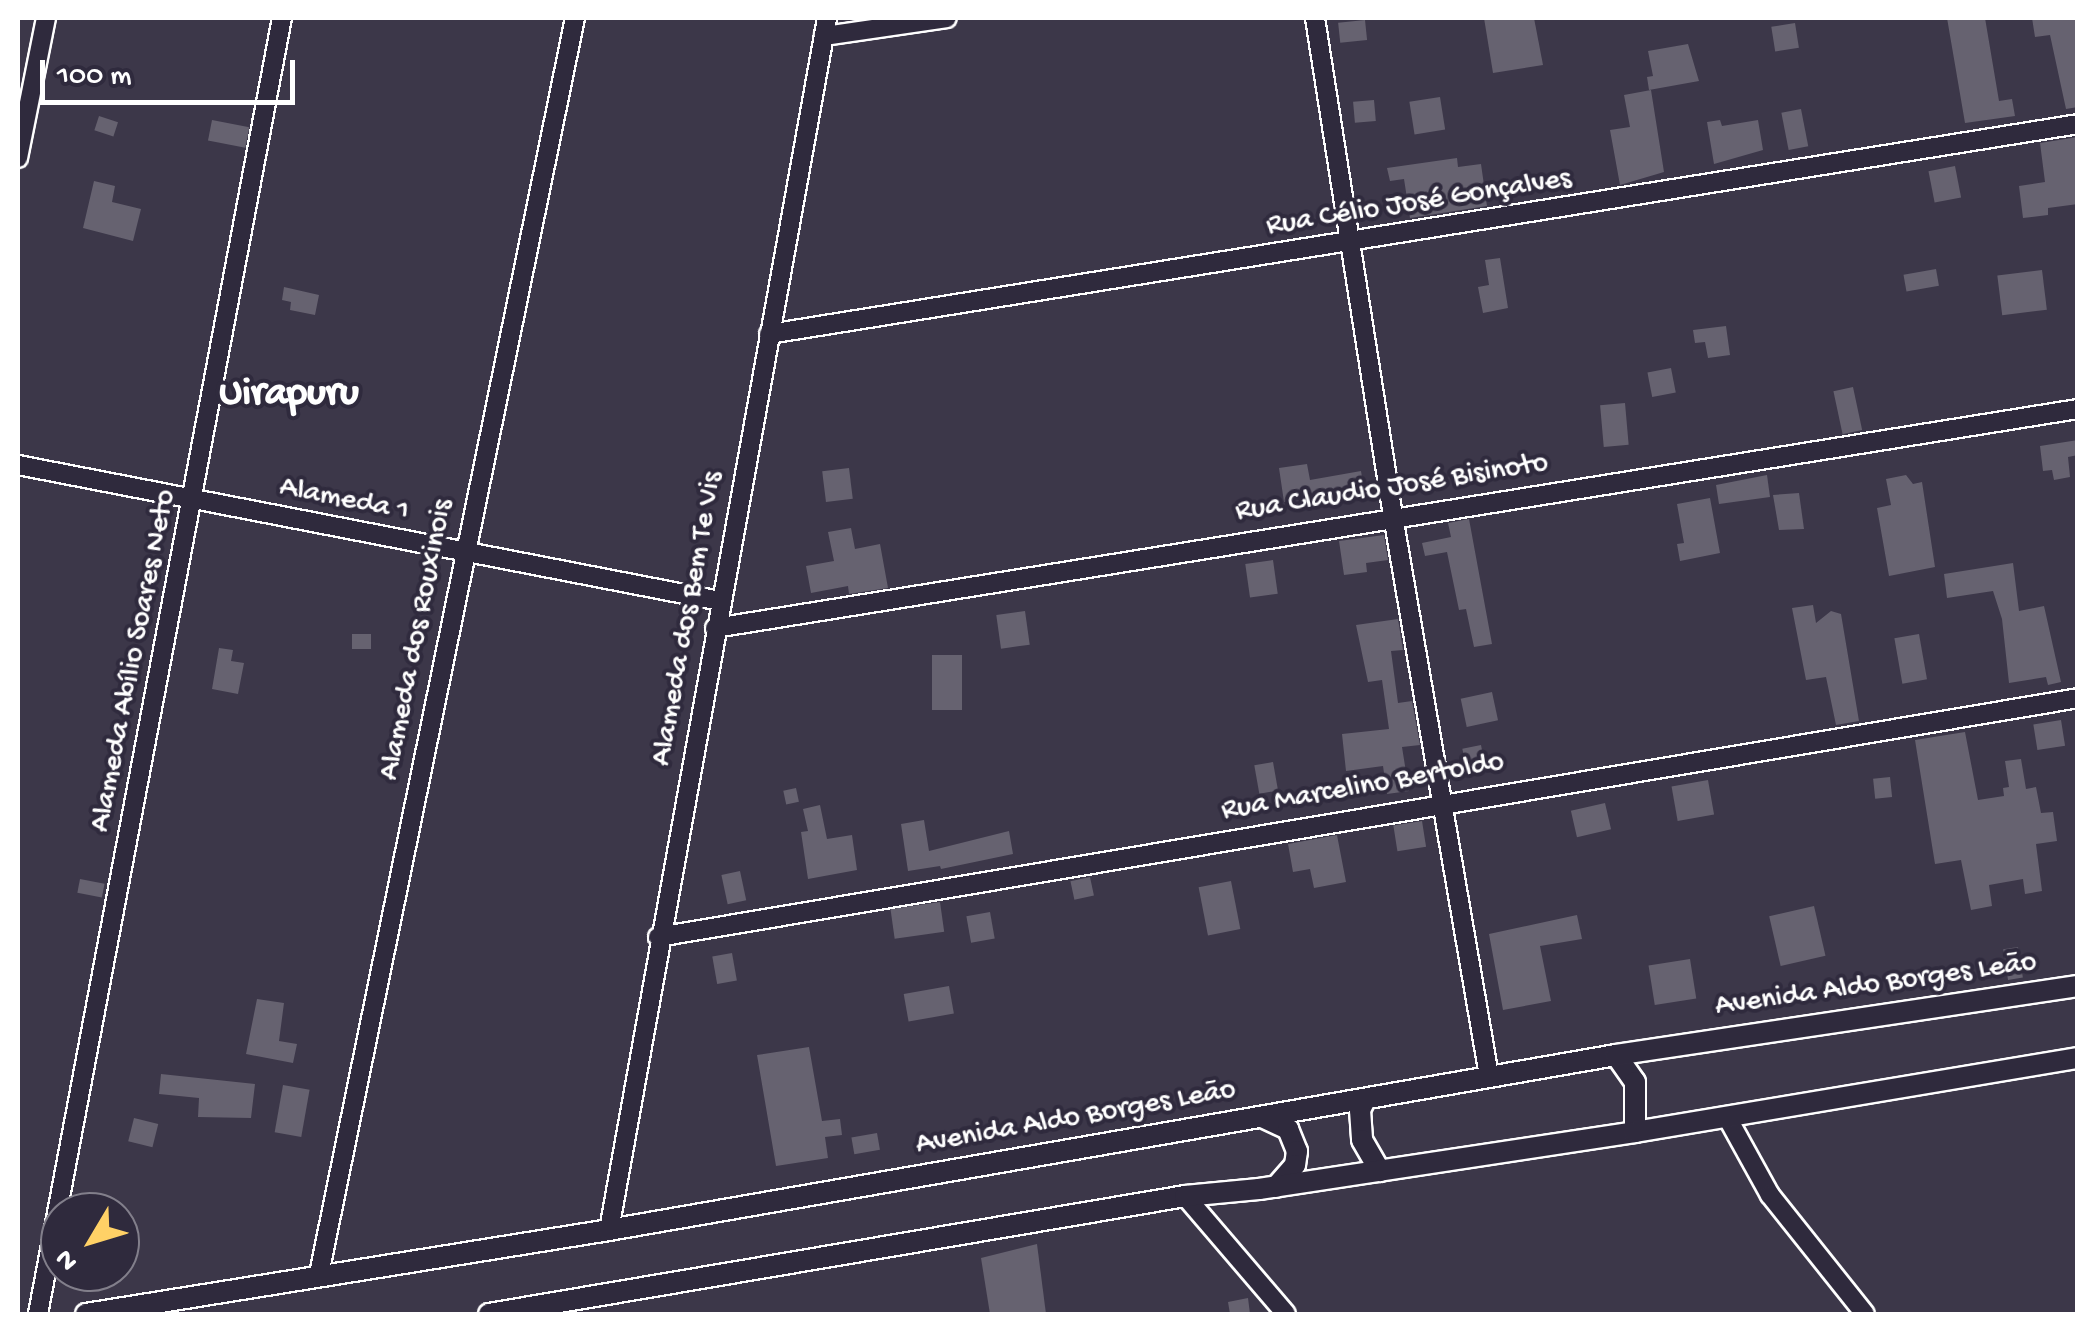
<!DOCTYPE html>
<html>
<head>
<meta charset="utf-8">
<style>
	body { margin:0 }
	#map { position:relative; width:2095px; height:1332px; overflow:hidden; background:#3c3749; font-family:"Gochi Hand",sans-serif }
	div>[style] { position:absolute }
	.building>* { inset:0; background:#666270; transform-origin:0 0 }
	.roads { filter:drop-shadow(2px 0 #fff) drop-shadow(-2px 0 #fff) drop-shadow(0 2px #fff) drop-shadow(0 -2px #fff) }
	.minor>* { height:18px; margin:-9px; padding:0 9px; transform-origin:9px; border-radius:9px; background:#2f2a3d }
	.tertiary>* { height:20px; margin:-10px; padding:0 10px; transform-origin:10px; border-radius:10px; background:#2f2a3d }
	span { translate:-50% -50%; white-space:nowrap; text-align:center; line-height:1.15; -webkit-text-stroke:8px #2f2a3d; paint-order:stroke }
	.street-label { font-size:30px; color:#fff }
	.district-label { font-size:40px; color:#fff; font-weight:700 }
	.frame { position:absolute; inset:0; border:20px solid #fff; pointer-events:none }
	.north { position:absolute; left:40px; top:1192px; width:100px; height:100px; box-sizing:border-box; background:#2f2a3d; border:2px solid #827f8b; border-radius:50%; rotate:232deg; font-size:28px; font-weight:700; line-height:40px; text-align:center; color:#fff }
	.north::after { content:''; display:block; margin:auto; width:35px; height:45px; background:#ffd166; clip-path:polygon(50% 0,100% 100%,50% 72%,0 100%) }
	.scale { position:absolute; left:40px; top:60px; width:255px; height:45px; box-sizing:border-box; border:5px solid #fff; border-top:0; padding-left:12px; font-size:30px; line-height:35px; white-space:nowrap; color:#fff; -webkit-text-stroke:8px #2f2a3d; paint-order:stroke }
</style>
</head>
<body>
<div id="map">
	<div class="building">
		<i style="clip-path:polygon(1484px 18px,1534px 18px,1543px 65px,1493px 73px)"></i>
		<i style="clip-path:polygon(1947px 18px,1985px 18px,1999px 101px,2012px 99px,2015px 116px,1965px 123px)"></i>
		<i style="clip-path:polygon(2032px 18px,2078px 18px,2078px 107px,2066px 109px,2050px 35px,2035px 37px)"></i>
		<i style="left:1365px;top:20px;width:20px;height:27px;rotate:84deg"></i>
		<i style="left:1795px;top:23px;width:25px;height:24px;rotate:81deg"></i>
		<i style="clip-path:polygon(1688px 44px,1699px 81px,1649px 90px,1647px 77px,1653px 76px,1648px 51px)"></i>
		<i style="clip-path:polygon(1651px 90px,1664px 172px,1620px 185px,1610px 130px,1630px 127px,1624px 95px)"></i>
		<i style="left:1440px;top:97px;width:33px;height:31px;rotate:81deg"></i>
		<i style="left:1374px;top:100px;width:21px;height:21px;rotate:85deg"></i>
		<i style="left:1801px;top:109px;width:38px;height:20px;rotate:79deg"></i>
		<i style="left:99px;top:116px;width:20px;height:15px;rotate:18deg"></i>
		<i style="left:212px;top:120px;width:38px;height:21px;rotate:11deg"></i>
		<i style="clip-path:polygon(1720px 120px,1722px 126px,1758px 120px,1763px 150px,1714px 164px,1707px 122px)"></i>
		<i style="clip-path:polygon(2078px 137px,2078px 204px,2048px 208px,2048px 215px,2023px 218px,2019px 186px,2045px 182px,2040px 143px)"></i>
		<i style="clip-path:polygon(1457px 158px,1458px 167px,1481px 164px,1487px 206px,1410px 218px,1404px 179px,1390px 181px,1387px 168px)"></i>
		<i style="left:1955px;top:166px;width:32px;height:27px;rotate:79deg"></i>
		<i style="clip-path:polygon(94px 181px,115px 186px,112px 202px,141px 209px,133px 241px,83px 228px)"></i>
		<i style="clip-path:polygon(1500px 258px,1508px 308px,1483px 313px,1478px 287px,1489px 285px,1485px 260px)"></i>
		<i style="left:1936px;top:269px;width:17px;height:33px;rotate:80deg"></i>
		<i style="left:2042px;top:270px;width:40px;height:45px;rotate:83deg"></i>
		<i style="clip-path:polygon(284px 287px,319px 295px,315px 315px,290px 310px,291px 302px,282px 300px)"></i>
		<i style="clip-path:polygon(1726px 326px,1730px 355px,1708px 358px,1705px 342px,1695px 343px,1693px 330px)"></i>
		<i style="left:1671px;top:368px;width:25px;height:24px;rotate:79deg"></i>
		<i style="left:1853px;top:387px;width:44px;height:20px;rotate:78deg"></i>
		<i style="left:1625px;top:403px;width:42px;height:25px;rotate:85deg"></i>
		<i style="clip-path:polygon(2078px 440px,2078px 455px,2068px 457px,2070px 477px,2054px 480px,2052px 470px,2043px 471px,2040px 446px)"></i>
		<i style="clip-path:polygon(1307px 464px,1310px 480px,1361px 471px,1365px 496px,1284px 502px,1279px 468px)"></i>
		<i style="left:849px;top:468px;width:31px;height:27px;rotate:83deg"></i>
		<i style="clip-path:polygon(1767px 475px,1770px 497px,1719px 504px,1716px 485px)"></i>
		<i style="clip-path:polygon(1906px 475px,1913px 484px,1922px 482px,1935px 567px,1889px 576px,1877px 508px,1891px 505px,1886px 479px)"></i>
		<i style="clip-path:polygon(1799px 493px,1804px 529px,1779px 530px,1773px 495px)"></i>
		<i style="clip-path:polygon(1710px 498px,1720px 553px,1680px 561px,1677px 544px,1684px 543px,1677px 504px)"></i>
		<i style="clip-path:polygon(1469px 519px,1492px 644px,1474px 647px,1466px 609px,1459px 610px,1447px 552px,1425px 556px,1422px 543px,1451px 537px,1448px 523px)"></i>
		<i style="clip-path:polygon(851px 528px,855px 549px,880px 544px,888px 588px,849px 594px,848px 586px,811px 593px,806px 566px,834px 561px,828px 532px)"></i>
		<i style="clip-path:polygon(1384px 535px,1388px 560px,1366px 563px,1367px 572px,1344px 575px,1339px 541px)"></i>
		<i style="left:1273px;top:560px;width:34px;height:28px;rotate:82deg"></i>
		<i style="clip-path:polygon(2013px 563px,2019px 611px,2044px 606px,2061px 682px,2048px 685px,2046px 677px,2009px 683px,2002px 619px,1993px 591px,1947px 598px,1944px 574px)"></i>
		<i style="clip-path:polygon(1813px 605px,1816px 623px,1831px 611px,1841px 614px,1859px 721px,1836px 725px,1826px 677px,1806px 680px,1792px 608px)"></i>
		<i style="left:1025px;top:611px;width:34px;height:29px;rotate:82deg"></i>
		<i style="clip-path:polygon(1398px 619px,1403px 650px,1391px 651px,1398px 703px,1412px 701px,1420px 745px,1402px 747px,1409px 791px,1387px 794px,1383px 766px,1346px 771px,1342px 734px,1389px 729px,1382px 680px,1368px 682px,1356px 625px)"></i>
		<i style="left:352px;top:634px;width:19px;height:15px"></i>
		<i style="left:1919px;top:634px;width:46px;height:25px;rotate:80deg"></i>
		<i style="clip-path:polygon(219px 648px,233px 650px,231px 661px,244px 663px,238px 694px,212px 689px)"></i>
		<i style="left:932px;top:655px;width:30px;height:55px"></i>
		<i style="left:1492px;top:692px;width:29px;height:32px;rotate:78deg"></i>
		<i style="left:2061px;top:720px;width:26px;height:28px;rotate:81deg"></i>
		<i style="clip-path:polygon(1965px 732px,1978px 800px,2004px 796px,2003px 788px,2009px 787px,2005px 761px,2021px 759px,2026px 789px,2036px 787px,2041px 813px,2053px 812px,2057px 841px,2036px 844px,2042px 891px,2025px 894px,2023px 879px,1989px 885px,1992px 906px,1971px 910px,1961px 860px,1935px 864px,1915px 740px)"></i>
		<i style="left:1481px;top:745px;width:26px;height:19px;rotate:79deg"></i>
		<i style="left:1273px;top:762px;width:29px;height:19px;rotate:80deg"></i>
		<i style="left:1890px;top:777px;width:20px;height:17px;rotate:84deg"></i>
		<i style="left:1708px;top:780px;width:35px;height:37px;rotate:80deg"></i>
		<i style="left:796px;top:788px;width:14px;height:13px;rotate:78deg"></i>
		<i style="left:1605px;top:803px;width:27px;height:35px;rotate:77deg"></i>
		<i style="clip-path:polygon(820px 805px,827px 839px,852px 835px,857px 870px,808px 879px,801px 832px,808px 831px,803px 809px)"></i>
		<i style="clip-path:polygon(924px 820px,929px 851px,1009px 831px,1013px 854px,941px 869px,940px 866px,908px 871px,901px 824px)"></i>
		<i style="left:1422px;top:821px;width:26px;height:29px;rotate:81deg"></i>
		<i style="clip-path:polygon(1337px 835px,1346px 882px,1314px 888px,1310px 869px,1293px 872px,1288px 844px)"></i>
		<i style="left:740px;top:871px;width:30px;height:19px;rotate:78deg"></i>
		<i style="left:1090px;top:877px;width:19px;height:20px;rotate:78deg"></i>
		<i style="left:80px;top:879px;width:25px;height:14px;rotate:11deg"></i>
		<i style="left:1231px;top:881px;width:49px;height:33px;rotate:79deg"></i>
		<i style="left:940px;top:902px;width:30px;height:50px;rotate:82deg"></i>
		<i style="left:1814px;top:906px;width:51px;height:46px;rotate:77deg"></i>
		<i style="left:990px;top:912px;width:27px;height:24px;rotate:80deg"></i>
		<i style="clip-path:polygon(1577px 915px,1582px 939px,1540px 946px,1551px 1001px,1503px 1010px,1489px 934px)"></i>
		<i style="left:2018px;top:947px;width:31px;height:15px;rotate:81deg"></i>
		<i style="left:732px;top:953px;width:28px;height:20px;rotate:80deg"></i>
		<i style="left:1690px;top:959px;width:40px;height:42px;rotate:81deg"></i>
		<i style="left:949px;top:986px;width:28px;height:46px;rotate:80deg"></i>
		<i style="clip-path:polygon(257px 999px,284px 1003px,279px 1041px,297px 1044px,293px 1063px,246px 1054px)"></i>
		<i style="clip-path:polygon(809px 1047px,822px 1121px,840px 1119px,842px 1135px,825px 1137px,828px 1158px,776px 1166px,757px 1055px)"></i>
		<i style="clip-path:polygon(161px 1074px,255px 1084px,251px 1118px,198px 1117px,199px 1098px,159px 1094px)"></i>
		<i style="left:283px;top:1085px;width:27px;height:48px;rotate:10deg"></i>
		<i style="left:134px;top:1118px;width:25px;height:24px;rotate:14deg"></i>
		<i style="left:877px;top:1133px;width:17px;height:26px;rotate:80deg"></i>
		<i style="clip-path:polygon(1037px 1244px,1046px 1314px,990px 1314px,981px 1258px)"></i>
		<i style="clip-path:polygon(1248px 1298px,1250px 1314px,1230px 1314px,1228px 1302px)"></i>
	</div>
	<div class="roads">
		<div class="minor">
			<i style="left:1315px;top:18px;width:504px;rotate:81.1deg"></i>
			<i style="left:1393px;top:516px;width:568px;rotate:80.27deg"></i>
			<i style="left:824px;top:36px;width:124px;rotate:-8.3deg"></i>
			<i style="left:18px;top:158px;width:143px;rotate:-78.7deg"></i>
			<i style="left:769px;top:334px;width:1326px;rotate:-9.11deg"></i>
			<i style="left:18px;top:465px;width:715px;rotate:10.96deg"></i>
			<i style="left:715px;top:628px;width:1380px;rotate:-9.13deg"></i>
			<i style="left:658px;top:937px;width:1440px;rotate:-9.55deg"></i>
			<i style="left:1727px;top:1117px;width:89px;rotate:61.1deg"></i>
			<i style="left:1770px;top:1195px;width:152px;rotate:51.4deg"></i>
			<i style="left:1185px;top:1196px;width:155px;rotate:49.4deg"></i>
			<i style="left:609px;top:1230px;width:1231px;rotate:-79.8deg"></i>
			<i style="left:319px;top:1274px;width:1282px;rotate:-78.48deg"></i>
			<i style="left:38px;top:1314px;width:1319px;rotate:-79.34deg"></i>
		</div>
		<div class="tertiary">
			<i style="left:1616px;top:1055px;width:33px;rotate:55deg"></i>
			<i style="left:1635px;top:1082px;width:50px;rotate:90deg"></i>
			<i style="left:1365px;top:1100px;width:11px;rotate:117deg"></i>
			<i style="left:1360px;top:1110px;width:30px;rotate:86deg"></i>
			<i style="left:1362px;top:1140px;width:36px;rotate:60deg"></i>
			<i style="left:1262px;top:1117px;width:29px;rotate:25deg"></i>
			<i style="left:1288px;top:1129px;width:24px;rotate:68deg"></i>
			<i style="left:1297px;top:1151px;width:14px;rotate:98deg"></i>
			<i style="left:1295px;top:1165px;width:29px;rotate:131deg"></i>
			<i style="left:86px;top:1314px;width:530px;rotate:-9.12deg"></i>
			<i style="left:609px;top:1230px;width:1022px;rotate:-9.86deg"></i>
			<i style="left:1616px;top:1055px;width:467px;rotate:-8.5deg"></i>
			<i style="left:489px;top:1314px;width:706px;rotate:-9.62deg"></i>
			<i style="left:1185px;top:1196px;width:74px;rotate:-5.4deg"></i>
			<i style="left:1259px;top:1189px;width:380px;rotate:-8.6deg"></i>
			<i style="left:1635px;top:1132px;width:449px;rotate:-9.5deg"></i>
		</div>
	</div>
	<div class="street-label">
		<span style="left:1419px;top:204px;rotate:-9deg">Rua Célio José Gonçalves</span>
		<span style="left:1392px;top:489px;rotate:-9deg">Rua Claudio José Bisinoto</span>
		<span style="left:344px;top:501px;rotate:11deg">Alameda 1</span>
		<span style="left:689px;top:619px;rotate:-80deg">Alameda dos Bem Te Vis</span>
		<span style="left:418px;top:640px;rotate:-79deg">Alameda dos Rouxinois</span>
		<span style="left:135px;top:661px;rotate:-79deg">Alameda Abílio Soares Neto</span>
		<span style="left:1363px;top:788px;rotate:-10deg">Rua Marcelino Bertoldo</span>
		<span style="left:1876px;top:986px;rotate:-8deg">Avenida Aldo Borges Leão</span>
		<span style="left:1076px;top:1119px;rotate:-10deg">Avenida Aldo Borges Leão</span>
	</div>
	<div class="district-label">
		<span style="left:289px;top:395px">Uirapuru</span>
	</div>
	<div class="frame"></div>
	<div class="north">N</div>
	<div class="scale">100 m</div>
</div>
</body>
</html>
